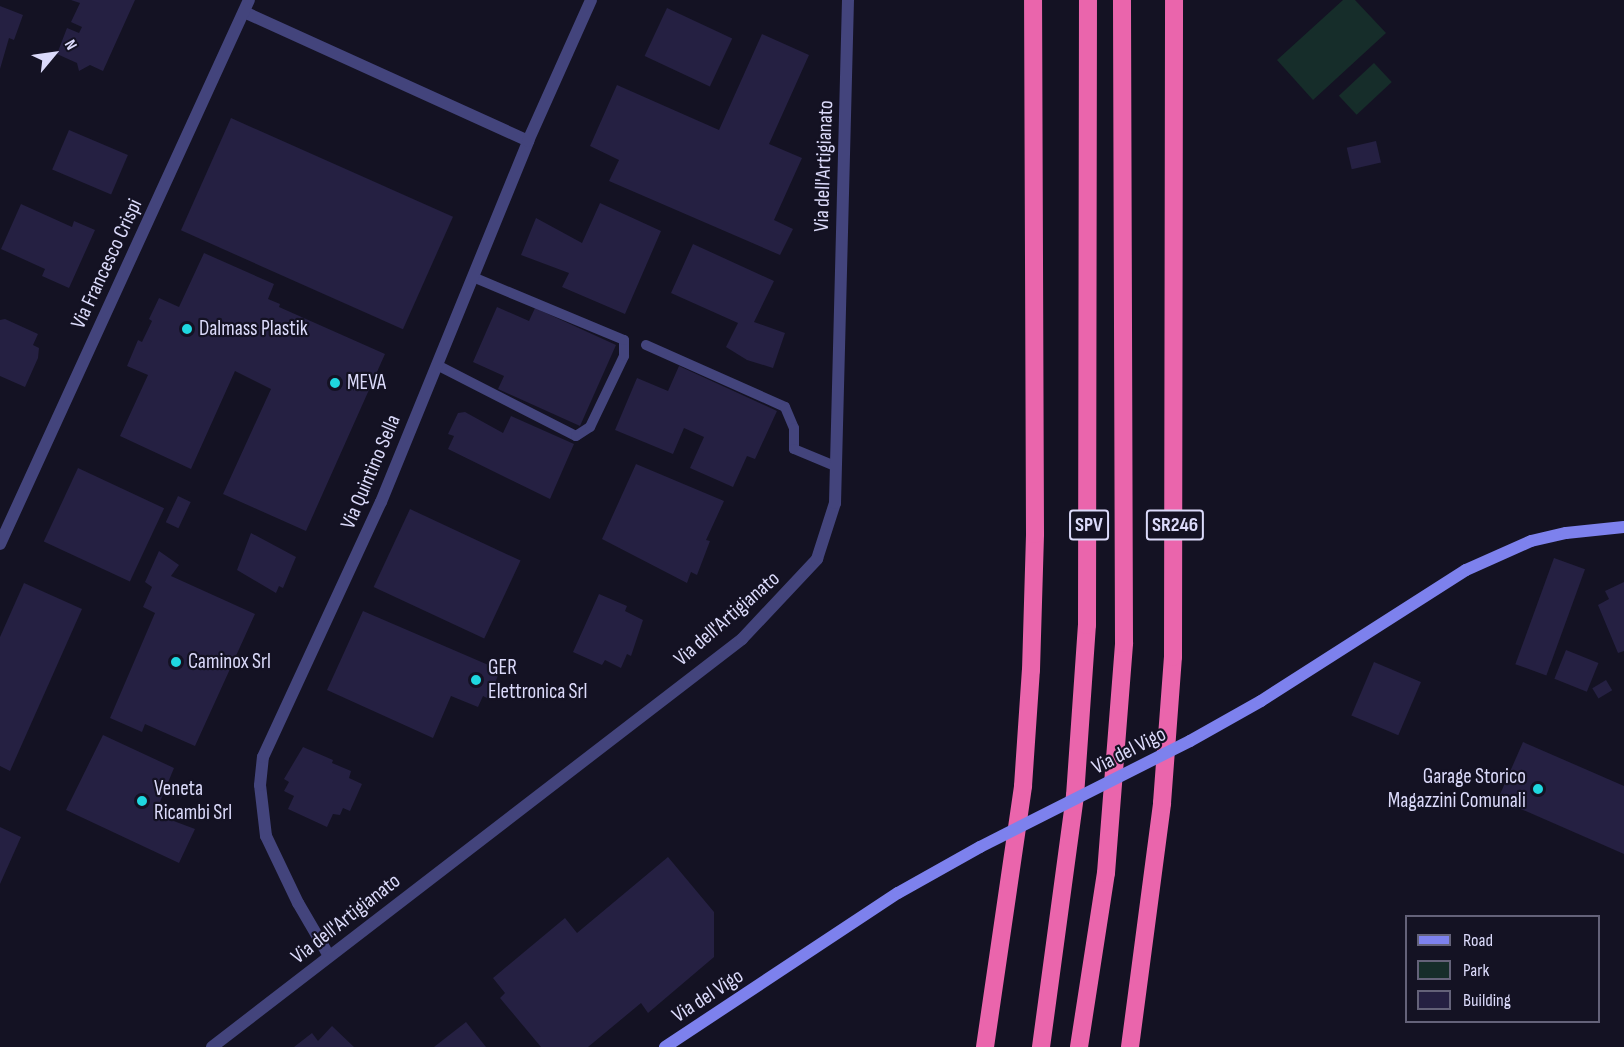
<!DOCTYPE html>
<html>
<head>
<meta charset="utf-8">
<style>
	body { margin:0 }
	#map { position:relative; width:1624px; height:1047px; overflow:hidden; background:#141223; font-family:"Sofia Sans Condensed",sans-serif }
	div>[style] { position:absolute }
	.green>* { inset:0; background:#162d2a; transform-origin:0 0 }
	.building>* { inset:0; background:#252042; transform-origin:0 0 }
	.lane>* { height:10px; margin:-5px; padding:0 5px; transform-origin:5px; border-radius:5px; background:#43447c }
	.street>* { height:12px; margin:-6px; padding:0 6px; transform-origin:6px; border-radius:6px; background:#43447c }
	.secondary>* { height:12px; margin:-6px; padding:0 6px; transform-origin:6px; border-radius:6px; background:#7d81ed }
	.highway>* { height:18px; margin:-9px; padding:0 9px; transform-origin:9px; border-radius:9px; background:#ea65ac }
	.secondary-bridge>* { height:12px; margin:-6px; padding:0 6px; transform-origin:6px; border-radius:6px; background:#7d81ed }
	.dots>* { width:16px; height:16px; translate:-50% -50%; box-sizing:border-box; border:3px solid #141223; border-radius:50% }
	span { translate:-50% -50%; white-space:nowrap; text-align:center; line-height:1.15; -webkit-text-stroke:4.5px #141223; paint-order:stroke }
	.shield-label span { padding:2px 4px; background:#141223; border:2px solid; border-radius:4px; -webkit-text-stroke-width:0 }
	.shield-label { font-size:20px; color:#dbdafa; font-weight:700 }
	.street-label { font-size:21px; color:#dbdafa }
	.poi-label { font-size:21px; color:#dbdafa }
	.left { translate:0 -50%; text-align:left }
	.right { translate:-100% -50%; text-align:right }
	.legend { position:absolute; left:1405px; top:915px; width:195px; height:108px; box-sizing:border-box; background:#141223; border:2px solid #646279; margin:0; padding:8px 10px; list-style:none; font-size:18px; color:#dbdafa }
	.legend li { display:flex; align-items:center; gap:12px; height:30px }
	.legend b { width:30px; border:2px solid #646279 }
	.north { position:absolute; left:24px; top:24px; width:60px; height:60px; -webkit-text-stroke:4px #141223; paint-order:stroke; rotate:61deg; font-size:16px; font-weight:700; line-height:24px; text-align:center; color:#dbdafa }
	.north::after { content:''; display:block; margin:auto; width:21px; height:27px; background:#dbdafa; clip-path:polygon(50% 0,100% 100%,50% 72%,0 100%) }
</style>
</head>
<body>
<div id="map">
	<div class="green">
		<i style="clip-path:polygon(1343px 0,1355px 0,1386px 33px,1313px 100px,1277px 60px)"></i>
		<i style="left:1374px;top:63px;width:26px;height:48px;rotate:47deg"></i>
	</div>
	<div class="building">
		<i style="clip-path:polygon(71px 0,135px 0,103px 71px,90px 65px,79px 71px,77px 63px,57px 54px,67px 28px,79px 33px,82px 27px,71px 22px,80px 3px)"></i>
		<i style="clip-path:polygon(0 6px,23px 15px,14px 40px,9px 38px,0 69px)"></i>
		<i style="left:667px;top:8px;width:72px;height:53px;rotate:25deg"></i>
		<i style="clip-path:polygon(762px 34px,809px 55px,769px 144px,802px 158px,774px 220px,793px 229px,780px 255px,609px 181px,619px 160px,590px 146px,617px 85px,719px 130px)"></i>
		<i style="left:231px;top:118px;width:243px;height:123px;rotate:24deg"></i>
		<i style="left:69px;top:130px;width:64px;height:43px;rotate:23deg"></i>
		<i style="left:1376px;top:141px;width:22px;height:30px;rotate:77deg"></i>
		<i style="clip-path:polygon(600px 203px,661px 231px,625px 314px,562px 287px,569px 273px,521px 255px,536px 218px,582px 243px)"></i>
		<i style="clip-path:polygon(21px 204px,72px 227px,74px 221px,95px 230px,69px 288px,42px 276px,45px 269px,1px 249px)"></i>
		<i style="clip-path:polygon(693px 244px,774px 281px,754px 322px,785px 333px,773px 368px,747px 360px,726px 347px,738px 323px,671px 293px)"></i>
		<i style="clip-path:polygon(204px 253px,274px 284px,268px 299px,280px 304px,279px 307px,385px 354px,306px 531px,223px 494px,271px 389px,235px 371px,191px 469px,120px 436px,148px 375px,127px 366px,138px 340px,142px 342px,152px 321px,149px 319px,159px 298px,179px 307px)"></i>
		<i style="clip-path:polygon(497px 307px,529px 321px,535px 308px,616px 345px,580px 426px,498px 389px,504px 376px,473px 362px)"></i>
		<i style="clip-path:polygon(5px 319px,38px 334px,33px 345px,39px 348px,38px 358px,25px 387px,0 376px,0 320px)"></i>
		<i style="clip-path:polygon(679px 366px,777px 411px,755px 459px,747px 456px,733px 487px,690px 468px,704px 437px,684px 428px,673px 454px,615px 430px,637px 378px,668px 391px)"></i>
		<i style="clip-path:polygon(465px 412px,503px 433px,511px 416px,574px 444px,550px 499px,448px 449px,454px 436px,448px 434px,458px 413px)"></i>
		<i style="clip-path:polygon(636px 464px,724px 501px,706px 540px,710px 541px,697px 575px,691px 572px,687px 583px,602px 539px)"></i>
		<i style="left:78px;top:468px;width:95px;height:81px;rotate:25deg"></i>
		<i style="left:178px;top:496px;width:14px;height:29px;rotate:25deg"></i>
		<i style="left:410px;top:509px;width:122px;height:86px;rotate:25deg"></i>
		<i style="clip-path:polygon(251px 533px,296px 557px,283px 588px,279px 586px,276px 593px,237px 570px)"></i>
		<i style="clip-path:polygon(159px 551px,179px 565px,171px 576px,255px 614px,195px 746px,145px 724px,142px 732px,110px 718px,155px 613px,143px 607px,152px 587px,145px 582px)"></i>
		<i style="left:1554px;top:558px;width:33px;height:113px;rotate:20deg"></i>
		<i style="clip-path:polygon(1624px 582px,1624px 651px,1618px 653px,1598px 605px,1609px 599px,1605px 591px)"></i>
		<i style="clip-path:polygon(24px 583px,82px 609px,10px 771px,0 766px,0 637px)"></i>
		<i style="clip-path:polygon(599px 594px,627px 606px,625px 611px,643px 620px,631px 656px,627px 654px,621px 668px,605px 660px,602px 665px,573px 652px)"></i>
		<i style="clip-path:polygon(363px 611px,500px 670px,489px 699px,483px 696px,478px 707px,451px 696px,433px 738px,327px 690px)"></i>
		<i style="left:1566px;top:650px;width:35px;height:31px;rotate:22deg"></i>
		<i style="left:1374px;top:662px;width:51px;height:58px;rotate:23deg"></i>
		<i style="left:1606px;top:680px;width:12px;height:16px;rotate:59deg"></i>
		<i style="clip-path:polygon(103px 735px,174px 768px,155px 814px,195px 829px,179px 863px,66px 810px)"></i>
		<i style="clip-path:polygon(1523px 742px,1624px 786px,1624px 854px,1498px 799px)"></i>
		<i style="clip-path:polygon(303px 747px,333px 760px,332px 763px,351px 771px,349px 778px,362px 784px,350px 811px,343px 808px,340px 815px,333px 814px,327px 827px,288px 809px,294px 796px,284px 791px,289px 782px,284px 779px)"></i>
		<i style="clip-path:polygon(0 827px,21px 837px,0 884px)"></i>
		<i style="clip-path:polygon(668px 857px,714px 912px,714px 957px,648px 1013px,641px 1003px,588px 1047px,541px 1047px,500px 998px,505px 993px,493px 978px,565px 918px,577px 933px)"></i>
		<i style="clip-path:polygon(466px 1022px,486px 1047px,434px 1047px)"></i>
		<i style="clip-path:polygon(332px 1026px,354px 1047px,294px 1047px,312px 1033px,318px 1041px)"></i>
	</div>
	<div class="lane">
		<i style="left:646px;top:345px;width:152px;rotate:24deg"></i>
		<i style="left:785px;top:407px;width:23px;rotate:67deg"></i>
		<i style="left:794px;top:428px;width:21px;rotate:90deg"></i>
		<i style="left:794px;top:449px;width:44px;rotate:22.5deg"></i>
		<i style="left:437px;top:365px;width:156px;rotate:27.1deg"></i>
		<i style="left:576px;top:436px;width:17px;rotate:-33deg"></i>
		<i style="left:590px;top:427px;width:79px;rotate:-64.4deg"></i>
		<i style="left:624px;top:356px;width:16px;rotate:-90deg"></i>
		<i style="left:624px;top:340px;width:164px;rotate:-157.4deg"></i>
	</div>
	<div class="street">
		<i style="left:244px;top:12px;width:312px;rotate:24.4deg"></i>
		<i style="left:0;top:544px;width:598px;rotate:-65.41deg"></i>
		<i style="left:329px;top:956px;width:61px;rotate:-120.3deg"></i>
		<i style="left:298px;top:903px;width:74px;rotate:-115.5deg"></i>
		<i style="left:266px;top:836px;width:51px;rotate:-96.7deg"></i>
		<i style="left:260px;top:785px;width:28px;rotate:-84deg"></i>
		<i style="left:263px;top:757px;width:281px;rotate:-65.2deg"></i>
		<i style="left:381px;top:502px;width:390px;rotate:-67.8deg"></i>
		<i style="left:528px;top:141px;width:154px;rotate:-65.9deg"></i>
		<i style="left:212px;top:1047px;width:669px;rotate:-37.59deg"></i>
		<i style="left:742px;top:639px;width:110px;rotate:-46.8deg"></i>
		<i style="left:817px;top:559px;width:59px;rotate:-72.2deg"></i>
		<i style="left:835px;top:503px;width:503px;rotate:-88.52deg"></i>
	</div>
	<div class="secondary">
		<i style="left:1190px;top:741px;width:81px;rotate:-29.4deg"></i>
		<i style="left:1261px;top:701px;width:243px;rotate:-32.6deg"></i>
		<i style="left:1466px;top:570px;width:71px;rotate:-24deg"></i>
		<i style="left:1531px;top:541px;width:36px;rotate:-13deg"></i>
		<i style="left:1566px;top:533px;width:58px;rotate:-5.9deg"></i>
		<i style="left:665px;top:1047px;width:279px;rotate:-33.5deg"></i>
		<i style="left:898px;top:893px;width:94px;rotate:-29.3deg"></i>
	</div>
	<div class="highway">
		<i style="left:985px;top:1047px;width:264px;rotate:-81.7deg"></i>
		<i style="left:1023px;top:786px;width:116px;rotate:-86.1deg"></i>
		<i style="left:1031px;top:670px;width:136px;rotate:-88.3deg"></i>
		<i style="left:1035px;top:534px;width:534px;rotate:-90.21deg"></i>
		<i style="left:1041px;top:1047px;width:253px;rotate:-82.3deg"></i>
		<i style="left:1075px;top:796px;width:171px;rotate:-86deg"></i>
		<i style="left:1087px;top:625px;width:625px;rotate:-89.91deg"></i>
		<i style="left:1079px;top:1047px;width:176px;rotate:-81.2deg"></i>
		<i style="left:1106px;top:873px;width:231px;rotate:-85.5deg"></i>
		<i style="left:1124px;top:643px;width:643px;rotate:-90.18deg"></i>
		<i style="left:1130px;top:1047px;width:246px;rotate:-82.5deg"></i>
		<i style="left:1162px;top:803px;width:146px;rotate:-85.7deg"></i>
		<i style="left:1173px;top:657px;width:657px;rotate:-89.91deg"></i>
	</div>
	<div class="secondary-bridge">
		<i style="left:980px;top:847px;width:235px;rotate:-26.8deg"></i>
	</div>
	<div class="dots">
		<i style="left:187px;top:329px;background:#1fd8e0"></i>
		<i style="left:335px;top:383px;background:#1fd8e0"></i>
		<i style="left:176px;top:662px;background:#1fd8e0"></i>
		<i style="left:476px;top:680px;background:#1fd8e0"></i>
		<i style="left:1538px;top:789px;background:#1fd8e0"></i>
		<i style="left:142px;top:801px;background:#1fd8e0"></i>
	</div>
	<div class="shield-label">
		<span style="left:1089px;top:525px">SPV</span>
		<span style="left:1175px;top:525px">SR246</span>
	</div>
	<div class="street-label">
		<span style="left:824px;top:166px;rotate:-88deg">Via dell'Artigianato</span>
		<span style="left:107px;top:264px;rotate:-65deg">Via Francesco Crispi</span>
		<span style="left:371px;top:472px;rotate:-67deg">Via Quintino Sella</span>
		<span style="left:727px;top:619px;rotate:-41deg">Via dell'Artigianato</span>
		<span style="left:1129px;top:751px;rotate:-27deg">Via del Vigo</span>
		<span style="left:346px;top:919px;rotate:-38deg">Via dell'Artigianato</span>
		<span style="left:708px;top:996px;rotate:-33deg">Via del Vigo</span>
	</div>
	<div class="poi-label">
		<span class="left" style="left:199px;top:329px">Dalmass Plastik</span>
		<span class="left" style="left:347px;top:383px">MEVA</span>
		<span class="left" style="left:188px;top:662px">Caminox Srl</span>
		<span class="left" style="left:488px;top:680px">GER<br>Elettronica Srl</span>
		<span class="right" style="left:1526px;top:789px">Garage Storico<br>Magazzini Comunali</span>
		<span class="left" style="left:154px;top:801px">Veneta<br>Ricambi Srl</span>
	</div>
	<ul class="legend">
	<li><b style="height:8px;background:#7d81ed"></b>Road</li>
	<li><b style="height:16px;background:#162d2a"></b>Park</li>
	<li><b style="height:16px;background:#252042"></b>Building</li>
	</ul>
	<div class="north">N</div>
</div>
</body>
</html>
